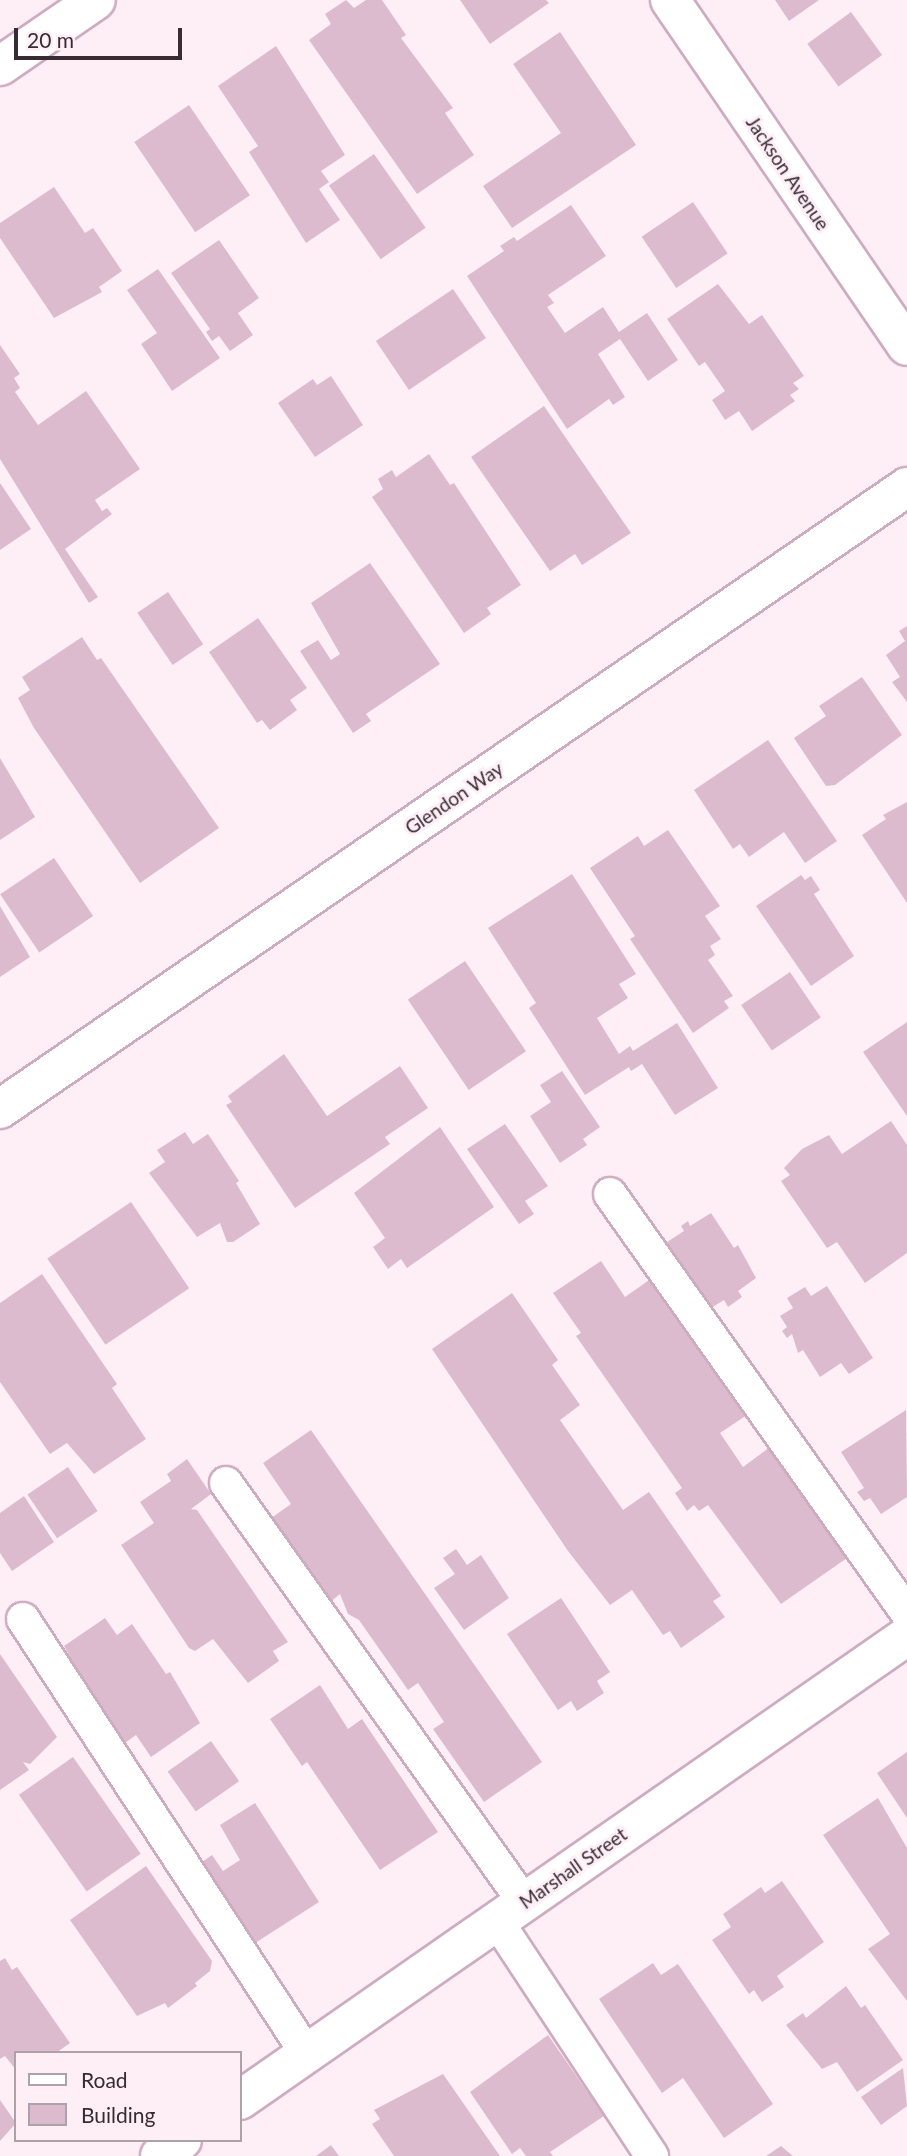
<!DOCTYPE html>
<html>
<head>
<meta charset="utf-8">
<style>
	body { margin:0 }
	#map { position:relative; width:907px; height:2156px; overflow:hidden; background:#feeff7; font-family:Lato,sans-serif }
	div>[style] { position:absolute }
	.building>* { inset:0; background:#ddbbcf; transform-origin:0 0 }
	.roads { filter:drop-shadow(2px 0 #ceacc0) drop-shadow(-2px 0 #ceacc0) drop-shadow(0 2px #ceacc0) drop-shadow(0 -2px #ceacc0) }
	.service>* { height:32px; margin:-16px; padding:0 16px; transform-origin:16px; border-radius:16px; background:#fff }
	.minor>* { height:38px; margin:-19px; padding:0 19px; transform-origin:19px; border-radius:19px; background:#fff }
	span { translate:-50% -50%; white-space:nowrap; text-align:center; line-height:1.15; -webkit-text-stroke:6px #feeff7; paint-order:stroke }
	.street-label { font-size:19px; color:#382b33 }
	.legend { position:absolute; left:14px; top:2051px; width:228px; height:91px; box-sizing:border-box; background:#feeff7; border:2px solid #afa1a9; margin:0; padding:9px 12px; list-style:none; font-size:21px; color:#382b33 }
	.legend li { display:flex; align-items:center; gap:14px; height:35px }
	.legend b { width:35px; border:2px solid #afa1a9 }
	.scale { position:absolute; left:14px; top:28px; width:168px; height:32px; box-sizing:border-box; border:4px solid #382b33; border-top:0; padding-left:9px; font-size:21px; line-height:24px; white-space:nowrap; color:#382b33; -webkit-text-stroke:5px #feeff7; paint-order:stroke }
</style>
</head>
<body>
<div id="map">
	<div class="building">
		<i style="clip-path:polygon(346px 0,354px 8px,366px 0,382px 0,406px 35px,401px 38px,453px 108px,445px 113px,474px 155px,417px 194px,309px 40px,331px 24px,325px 14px)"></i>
		<i style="clip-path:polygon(460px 0,546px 0,549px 3px,490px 44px)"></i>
		<i style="clip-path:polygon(775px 0,819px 0,789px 21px)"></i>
		<i style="left:851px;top:12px;width:53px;height:54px;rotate:54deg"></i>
		<i style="clip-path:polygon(560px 32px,636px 145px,512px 228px,483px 186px,561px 133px,513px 64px)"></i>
		<i style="clip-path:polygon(276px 46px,345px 155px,321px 171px,329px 182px,319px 189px,340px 220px,306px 243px,249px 152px,258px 146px,218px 86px)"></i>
		<i style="left:189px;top:105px;width:109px;height:66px;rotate:56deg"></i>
		<i style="left:374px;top:154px;width:90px;height:55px;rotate:55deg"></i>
		<i style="clip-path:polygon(54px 187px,85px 233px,93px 228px,122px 271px,99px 287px,102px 292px,54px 318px,0 238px,0 223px)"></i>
		<i style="left:693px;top:202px;width:62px;height:62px;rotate:56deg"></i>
		<i style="clip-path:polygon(571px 205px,606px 256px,548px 295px,554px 303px,547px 307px,565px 333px,603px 307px,619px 332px,647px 313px,678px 360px,648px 381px,620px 339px,598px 354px,625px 397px,613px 405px,609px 399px,567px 429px,467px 276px,504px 251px,500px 246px,514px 237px,517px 241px)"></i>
		<i style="clip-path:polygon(219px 240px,259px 298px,238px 313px,253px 335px,230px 351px,219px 336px,212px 341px,206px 332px,210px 329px,171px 273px)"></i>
		<i style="clip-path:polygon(158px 269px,220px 358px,172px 391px,141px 344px,157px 333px,127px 290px)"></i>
		<i style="clip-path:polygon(718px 284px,749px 324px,762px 315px,804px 376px,793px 383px,799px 389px,790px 395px,795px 401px,752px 431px,739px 411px,725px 420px,712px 400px,725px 391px,705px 362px,699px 366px,667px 319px)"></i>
		<i style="left:453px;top:289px;width:59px;height:93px;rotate:56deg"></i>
		<i style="clip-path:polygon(0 345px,20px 374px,14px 378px,20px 388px,15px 392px,38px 425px,86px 391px,140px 469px,95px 500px,102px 511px,107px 508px,112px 514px,65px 549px,98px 597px,89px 603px,0 459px)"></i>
		<i style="clip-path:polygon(331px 376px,363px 425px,315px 457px,278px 403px,313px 379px,317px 385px)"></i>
		<i style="clip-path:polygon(544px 406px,631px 533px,582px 565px,575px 554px,550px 571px,471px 457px)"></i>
		<i style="clip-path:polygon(429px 454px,450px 485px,454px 483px,521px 585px,487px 608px,491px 614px,464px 633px,372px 497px,383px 489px,378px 479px,392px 470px,396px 477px)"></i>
		<i style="clip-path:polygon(0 483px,31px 529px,0 550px)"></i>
		<i style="clip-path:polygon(370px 563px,440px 664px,366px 714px,371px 721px,353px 733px,300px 651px,318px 640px,331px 660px,340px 654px,311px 603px)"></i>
		<i style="left:168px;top:592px;width:63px;height:37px;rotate:56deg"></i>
		<i style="clip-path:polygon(258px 618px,307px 688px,290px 700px,297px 710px,270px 730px,262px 720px,257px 723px,209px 652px)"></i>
		<i style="clip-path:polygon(907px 626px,907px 702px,892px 682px,900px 677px,886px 655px,905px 641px,899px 631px)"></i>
		<i style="clip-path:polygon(82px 637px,97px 660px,101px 658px,219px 828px,140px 883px,34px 728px,18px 698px,30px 690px,22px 677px)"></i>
		<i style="clip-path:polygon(862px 677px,902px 735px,835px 785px,826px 786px,794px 738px,826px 716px,819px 706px)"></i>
		<i style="clip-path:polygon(768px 740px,837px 841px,805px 863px,784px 832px,749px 857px,740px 844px,733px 849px,694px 790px)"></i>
		<i style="clip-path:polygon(0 758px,35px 817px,0 840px)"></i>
		<i style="clip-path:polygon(907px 802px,907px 903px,862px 835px,886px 819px,883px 815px)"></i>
		<i style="clip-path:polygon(668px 830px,720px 906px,705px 916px,721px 939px,710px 946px,715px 955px,708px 960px,733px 996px,724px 1001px,729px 1008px,693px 1033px,630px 939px,635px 936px,590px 868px,638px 836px,644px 846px)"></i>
		<i style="left:54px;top:858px;width:70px;height:65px;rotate:56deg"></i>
		<i style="clip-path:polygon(572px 874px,636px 974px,619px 984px,628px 998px,597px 1018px,619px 1054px,630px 1046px,633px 1051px,677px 1023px,718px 1088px,675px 1115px,642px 1064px,631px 1071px,629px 1067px,585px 1095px,529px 1008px,536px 1003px,488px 928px)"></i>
		<i style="clip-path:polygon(801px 875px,805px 880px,811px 876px,820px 890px,814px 894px,854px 956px,811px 986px,756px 906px)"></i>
		<i style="clip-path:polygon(0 906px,30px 957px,0 977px)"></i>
		<i style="left:465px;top:961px;width:109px;height:69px;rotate:56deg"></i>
		<i style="left:790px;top:972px;width:55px;height:59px;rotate:56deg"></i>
		<i style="clip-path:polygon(907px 1022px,907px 1116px,863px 1052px)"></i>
		<i style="clip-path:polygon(284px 1054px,327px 1116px,400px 1066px,428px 1108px,385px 1137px,390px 1144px,295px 1208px,226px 1105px,232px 1102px,228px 1096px)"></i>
		<i style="clip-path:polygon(562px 1071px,600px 1127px,583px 1139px,587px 1145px,560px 1163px,530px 1116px,551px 1102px,540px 1085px)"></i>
		<i style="clip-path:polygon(891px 1121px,907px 1145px,907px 1253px,865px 1283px,837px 1242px,827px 1248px,781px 1181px,790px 1175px,784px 1168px,802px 1149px,829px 1135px,842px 1154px)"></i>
		<i style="clip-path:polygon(505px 1124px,548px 1186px,525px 1201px,534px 1214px,519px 1224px,467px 1149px)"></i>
		<i style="clip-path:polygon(440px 1127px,494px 1207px,407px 1268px,401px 1259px,388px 1269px,373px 1247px,385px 1238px,354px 1193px)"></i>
		<i style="clip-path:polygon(185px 1132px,193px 1144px,208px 1134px,239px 1181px,236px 1183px,260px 1224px,233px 1242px,227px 1242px,220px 1223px,197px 1237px,149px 1173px,165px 1162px,157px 1150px)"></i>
		<i style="left:131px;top:1202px;width:104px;height:101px;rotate:56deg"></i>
		<i style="clip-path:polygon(711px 1213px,734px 1248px,738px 1245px,756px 1278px,738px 1291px,742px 1297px,728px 1307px,724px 1300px,711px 1308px,664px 1244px,684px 1231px,681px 1226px,688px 1221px,690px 1226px)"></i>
		<i style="clip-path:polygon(601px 1261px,625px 1297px,652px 1278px,747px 1415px,720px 1433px,743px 1467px,770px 1447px,847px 1558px,781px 1604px,708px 1505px,699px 1511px,694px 1505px,687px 1511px,675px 1493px,682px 1488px,576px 1336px,581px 1333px,553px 1293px)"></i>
		<i style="clip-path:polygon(42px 1274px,117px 1384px,112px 1388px,146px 1439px,94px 1474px,67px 1443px,50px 1454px,0 1382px,0 1303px)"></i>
		<i style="clip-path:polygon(827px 1286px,873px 1358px,849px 1374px,841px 1363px,820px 1377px,803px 1350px,798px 1353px,792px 1334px,787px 1338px,782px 1331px,787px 1327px,780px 1316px,793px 1308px,787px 1298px,805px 1287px,811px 1296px)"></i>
		<i style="clip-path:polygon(512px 1293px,558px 1360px,552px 1365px,580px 1405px,560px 1420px,623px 1510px,649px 1492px,721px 1596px,713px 1601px,725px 1617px,681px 1648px,670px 1631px,663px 1635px,632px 1590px,610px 1605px,568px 1551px,432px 1349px)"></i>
		<i style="clip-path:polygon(906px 1410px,907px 1497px,881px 1514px,870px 1498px,864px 1501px,857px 1492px,864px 1488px,841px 1452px)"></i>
		<i style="clip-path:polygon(311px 1430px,542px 1762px,484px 1802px,433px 1729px,444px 1722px,418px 1683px,408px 1690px,359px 1620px,348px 1614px,340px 1594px,329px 1603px,260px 1526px,291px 1504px,263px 1463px)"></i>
		<i style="clip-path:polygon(187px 1459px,211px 1494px,191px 1509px,197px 1510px,288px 1642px,273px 1651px,279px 1661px,248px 1683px,213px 1639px,195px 1651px,189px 1648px,121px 1545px,154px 1523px,140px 1502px,171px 1481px,167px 1474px)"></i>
		<i style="left:68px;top:1467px;width:53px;height:49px;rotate:56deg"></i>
		<i style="clip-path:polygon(24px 1496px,54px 1542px,12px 1571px,0 1553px,0 1513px)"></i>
		<i style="clip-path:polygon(456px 1549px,467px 1565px,481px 1555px,509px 1598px,464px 1630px,434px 1588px,455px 1574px,443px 1558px)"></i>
		<i style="clip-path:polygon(561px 1598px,610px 1672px,597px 1681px,604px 1693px,577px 1711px,571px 1701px,558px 1710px,507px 1634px)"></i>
		<i style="clip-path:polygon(105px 1618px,117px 1635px,132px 1624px,166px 1674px,170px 1672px,200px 1723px,151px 1757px,136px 1735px,125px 1743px,100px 1712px,64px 1646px)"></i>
		<i style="clip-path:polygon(0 1654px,57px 1737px,30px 1764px,23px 1762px,29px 1770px,0 1790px)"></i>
		<i style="clip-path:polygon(320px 1685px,348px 1729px,362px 1719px,438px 1832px,380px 1870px,307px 1762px,302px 1766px,270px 1719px)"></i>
		<i style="left:211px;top:1741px;width:49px;height:53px;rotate:55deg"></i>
		<i style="clip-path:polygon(907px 1752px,907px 1818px,877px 1773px)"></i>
		<i style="left:73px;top:1757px;width:118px;height:66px;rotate:55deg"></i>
		<i style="clip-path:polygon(878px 1798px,907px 1848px,907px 2001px,868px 1949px,890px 1934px,823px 1835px)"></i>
		<i style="clip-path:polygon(255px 1803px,319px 1902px,249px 1947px,195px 1867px,212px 1855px,223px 1871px,240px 1860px,220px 1825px)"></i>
		<i style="clip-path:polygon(146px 1866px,212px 1961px,210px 1971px,195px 1983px,197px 1986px,168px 2008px,165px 2003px,137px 2016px,70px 1920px)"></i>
		<i style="clip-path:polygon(782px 1881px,824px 1942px,777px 1976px,784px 1987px,762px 2002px,754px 1990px,749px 1994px,712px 1940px,731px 1927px,723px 1914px,761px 1887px,765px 1893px)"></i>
		<i style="clip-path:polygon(5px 1958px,12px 1970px,17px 1967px,70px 2043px,56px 2053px,16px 2053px,16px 2070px,5px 2056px,0 2059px,0 1961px)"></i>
		<i style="clip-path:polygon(653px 1963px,661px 1975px,678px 1964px,773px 2104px,724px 2138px,683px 2078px,662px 2093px,599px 1999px)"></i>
		<i style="clip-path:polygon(846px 1986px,861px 2008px,865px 2005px,903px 2060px,857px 2092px,837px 2062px,822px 2069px,786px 2025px,803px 2013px,806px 2018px)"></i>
		<i style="clip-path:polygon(548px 2035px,604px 2116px,550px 2152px,553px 2156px,526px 2156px,520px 2148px,512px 2154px,470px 2092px)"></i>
		<i style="clip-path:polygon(903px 2068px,907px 2106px,881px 2125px,861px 2097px)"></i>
		<i style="clip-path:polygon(443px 2074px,500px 2156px,394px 2156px,372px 2124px,380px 2119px,374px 2110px)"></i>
		<i style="clip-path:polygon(0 2100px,16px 2123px,0 2141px)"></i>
		<i style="clip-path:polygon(331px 2145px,339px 2156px,316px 2156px)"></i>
		<i style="clip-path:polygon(781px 2146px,793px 2156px,766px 2156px)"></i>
	</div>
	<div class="roads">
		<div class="service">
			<i style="left:610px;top:1194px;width:514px;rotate:54.67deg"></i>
			<i style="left:226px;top:1483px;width:514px;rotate:54.58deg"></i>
			<i style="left:23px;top:1619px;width:520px;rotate:56.86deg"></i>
			<i style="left:497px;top:1921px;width:282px;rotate:56.6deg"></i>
		</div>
		<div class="minor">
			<i style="left:670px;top:0;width:419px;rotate:55.6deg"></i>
			<i style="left:0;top:66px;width:116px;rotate:-34.5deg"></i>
			<i style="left:0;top:1109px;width:1100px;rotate:-34.44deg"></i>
			<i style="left:240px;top:2100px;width:813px;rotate:-34.82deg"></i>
			<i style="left:160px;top:2156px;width:27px;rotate:-36deg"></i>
		</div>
	</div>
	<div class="street-label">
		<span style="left:788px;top:173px;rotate:56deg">Jackson Avenue</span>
		<span style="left:454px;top:798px;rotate:-34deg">Glendon Way</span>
		<span style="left:573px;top:1868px;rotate:-35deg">Marshall Street</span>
	</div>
	<ul class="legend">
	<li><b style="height:9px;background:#fff"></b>Road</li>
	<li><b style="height:19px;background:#ddbbcf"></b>Building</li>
	</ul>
	<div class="scale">20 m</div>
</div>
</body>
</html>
